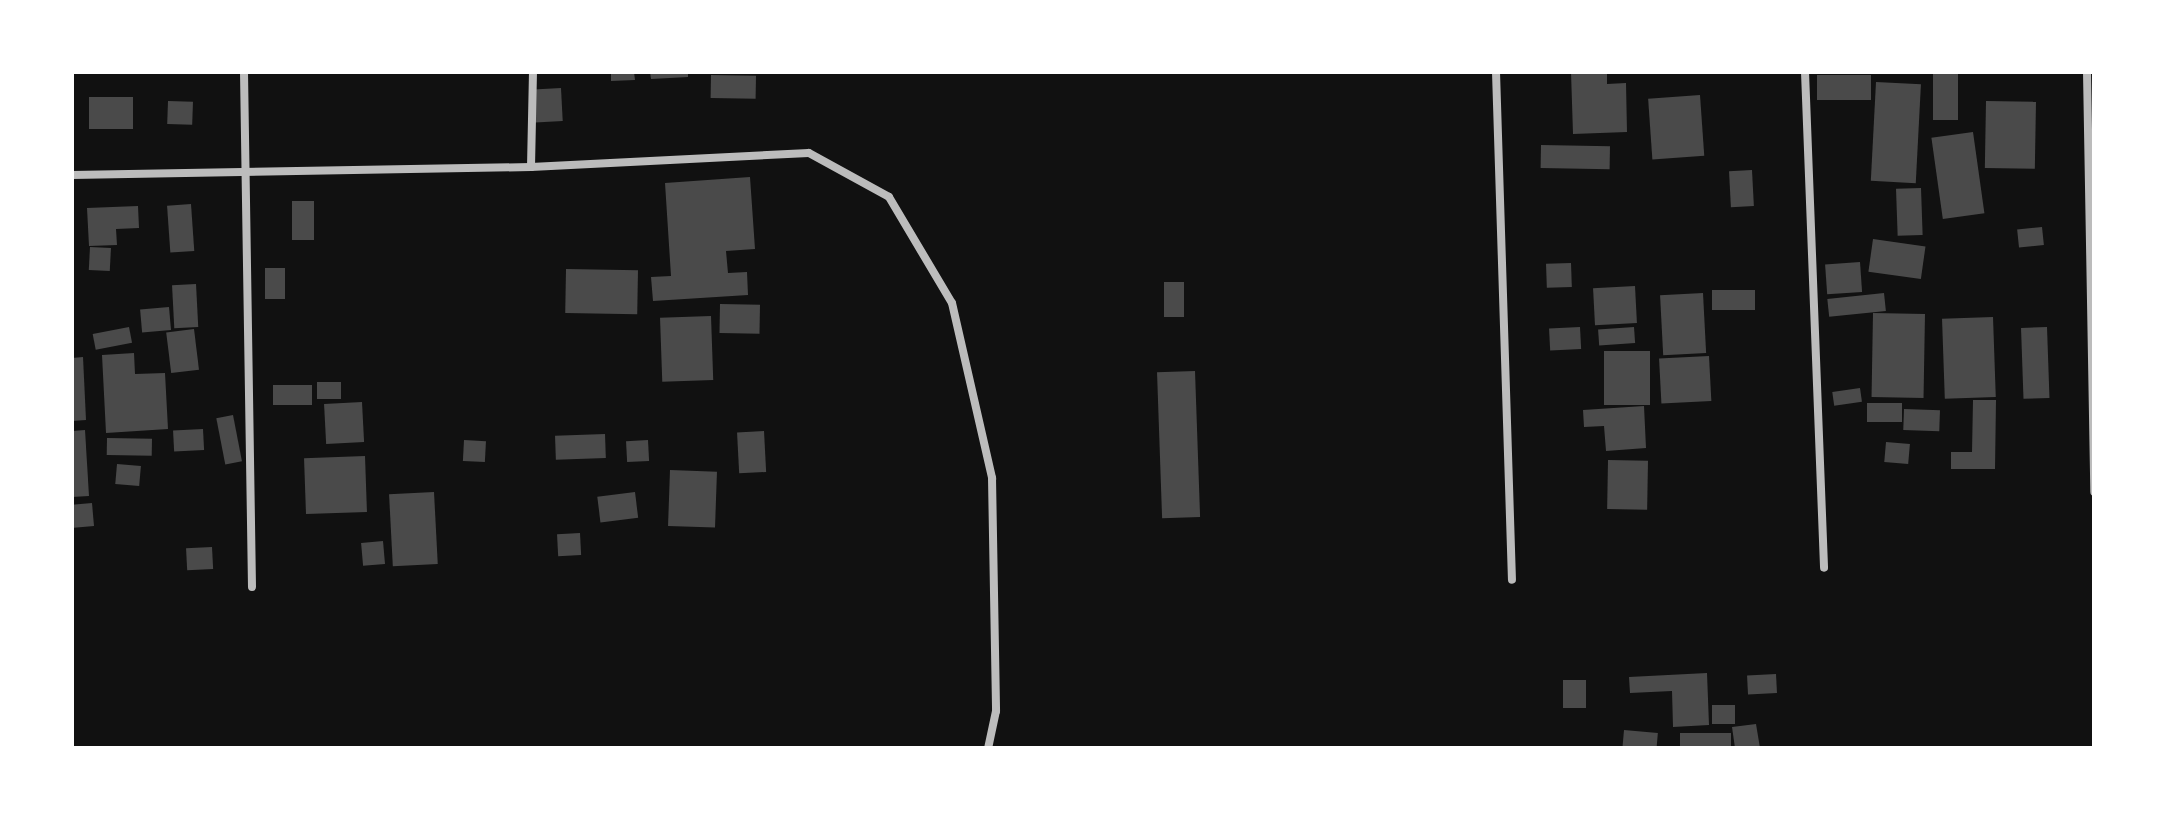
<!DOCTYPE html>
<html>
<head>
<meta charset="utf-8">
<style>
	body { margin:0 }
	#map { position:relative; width:2166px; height:820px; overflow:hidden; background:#111; font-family:"IBM Plex Sans",sans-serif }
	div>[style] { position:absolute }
	.building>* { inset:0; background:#4a4a4a; transform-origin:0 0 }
	.minor>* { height:8px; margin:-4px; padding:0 4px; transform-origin:4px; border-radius:4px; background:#bcbcbc }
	span { translate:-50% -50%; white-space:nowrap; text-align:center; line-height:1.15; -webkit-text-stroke:6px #fff; paint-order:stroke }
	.frame { position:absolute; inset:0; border:74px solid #fff; pointer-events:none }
</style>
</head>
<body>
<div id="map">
	<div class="building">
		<i style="clip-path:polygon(611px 72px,634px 72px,635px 80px,611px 81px)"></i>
		<i style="clip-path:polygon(650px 72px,688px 72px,688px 77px,651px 79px)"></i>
		<i style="clip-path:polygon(1571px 72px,1607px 72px,1607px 84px,1626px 83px,1627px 132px,1573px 134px)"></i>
		<i style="left:1933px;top:72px;width:25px;height:48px"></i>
		<i style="left:711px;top:75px;width:45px;height:23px;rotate:1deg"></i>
		<i style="left:1817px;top:75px;width:54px;height:25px"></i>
		<i style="left:1876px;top:82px;width:45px;height:99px;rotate:3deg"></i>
		<i style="left:561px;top:88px;width:33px;height:32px;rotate:87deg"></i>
		<i style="left:1700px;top:95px;width:61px;height:52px;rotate:86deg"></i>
		<i style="left:89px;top:97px;width:44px;height:32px"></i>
		<i style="left:168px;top:101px;width:25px;height:23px;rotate:2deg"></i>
		<i style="left:1986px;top:101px;width:50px;height:67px;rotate:1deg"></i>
		<i style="left:1973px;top:132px;width:82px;height:42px;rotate:82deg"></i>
		<i style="left:1541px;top:145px;width:69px;height:23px;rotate:1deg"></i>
		<i style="left:1752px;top:170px;width:36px;height:23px;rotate:87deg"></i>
		<i style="clip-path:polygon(750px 177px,755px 249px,726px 251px,728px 273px,747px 272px,748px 295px,653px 301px,651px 277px,671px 276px,665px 183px)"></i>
		<i style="left:1921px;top:188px;width:47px;height:25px;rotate:88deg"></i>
		<i style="left:292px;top:201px;width:22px;height:39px"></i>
		<i style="left:191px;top:204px;width:47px;height:24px;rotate:86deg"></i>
		<i style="clip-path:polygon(138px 206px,139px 228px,116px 229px,117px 245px,89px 246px,87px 208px)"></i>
		<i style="left:2042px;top:227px;width:18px;height:25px;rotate:84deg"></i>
		<i style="left:1873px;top:239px;width:53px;height:33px;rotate:8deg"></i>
		<i style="left:90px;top:247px;width:21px;height:23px;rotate:3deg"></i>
		<i style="left:1860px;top:262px;width:30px;height:35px;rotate:86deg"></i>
		<i style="left:1571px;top:263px;width:24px;height:25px;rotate:88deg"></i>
		<i style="left:265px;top:268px;width:20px;height:31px"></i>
		<i style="left:566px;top:269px;width:72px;height:44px;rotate:1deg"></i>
		<i style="left:1164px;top:282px;width:20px;height:35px"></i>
		<i style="left:196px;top:284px;width:43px;height:24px;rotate:87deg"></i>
		<i style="left:1635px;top:286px;width:37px;height:42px;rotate:87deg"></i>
		<i style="left:1755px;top:290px;width:20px;height:43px;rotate:90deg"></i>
		<i style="left:1703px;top:293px;width:60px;height:43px;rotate:87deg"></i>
		<i style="left:1884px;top:293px;width:18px;height:57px;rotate:84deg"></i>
		<i style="left:720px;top:304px;width:40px;height:29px;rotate:1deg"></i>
		<i style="left:169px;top:307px;width:23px;height:29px;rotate:85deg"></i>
		<i style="left:1873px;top:313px;width:52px;height:84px;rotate:1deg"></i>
		<i style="left:711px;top:316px;width:64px;height:51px;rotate:88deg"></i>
		<i style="left:1993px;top:317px;width:80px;height:51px;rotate:88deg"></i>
		<i style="left:129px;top:327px;width:16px;height:37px;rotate:79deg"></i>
		<i style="left:1580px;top:327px;width:22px;height:31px;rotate:87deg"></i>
		<i style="left:1634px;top:327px;width:16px;height:36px;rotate:86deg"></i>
		<i style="left:2047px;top:327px;width:71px;height:26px;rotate:88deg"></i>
		<i style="left:194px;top:329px;width:41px;height:28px;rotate:83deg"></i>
		<i style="left:1604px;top:351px;width:46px;height:54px"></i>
		<i style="clip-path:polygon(134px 353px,135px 374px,165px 373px,168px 429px,106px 433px,102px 355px)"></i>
		<i style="left:1709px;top:356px;width:45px;height:50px;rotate:87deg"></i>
		<i style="clip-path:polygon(83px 357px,86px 420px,72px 421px,72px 358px)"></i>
		<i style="left:1195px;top:371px;width:146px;height:38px;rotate:88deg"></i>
		<i style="left:341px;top:382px;width:17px;height:24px;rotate:90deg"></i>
		<i style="left:273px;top:385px;width:39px;height:20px"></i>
		<i style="left:1860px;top:388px;width:14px;height:28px;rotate:82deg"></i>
		<i style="clip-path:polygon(1973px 400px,1996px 400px,1995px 469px,1951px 469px,1951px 452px,1972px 452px)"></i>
		<i style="left:362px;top:402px;width:40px;height:38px;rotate:87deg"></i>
		<i style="left:1867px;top:403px;width:35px;height:19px"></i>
		<i style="clip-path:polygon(1644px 406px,1646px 448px,1606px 451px,1604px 426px,1584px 427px,1583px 410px)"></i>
		<i style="left:1904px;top:409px;width:36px;height:21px;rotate:2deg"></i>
		<i style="left:233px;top:415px;width:47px;height:17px;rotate:79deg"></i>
		<i style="left:203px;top:429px;width:21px;height:30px;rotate:87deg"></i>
		<i style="clip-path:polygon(85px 430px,89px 496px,72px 497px,72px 431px)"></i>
		<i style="left:764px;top:431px;width:41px;height:27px;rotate:87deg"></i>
		<i style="left:605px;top:434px;width:24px;height:50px;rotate:88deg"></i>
		<i style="left:107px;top:438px;width:45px;height:17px;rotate:1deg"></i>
		<i style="left:464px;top:440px;width:22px;height:21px;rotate:3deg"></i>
		<i style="left:648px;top:440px;width:21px;height:22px;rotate:87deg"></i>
		<i style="left:1886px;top:442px;width:24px;height:20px;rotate:5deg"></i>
		<i style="left:365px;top:456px;width:56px;height:61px;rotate:88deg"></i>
		<i style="left:1608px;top:460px;width:40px;height:49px;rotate:1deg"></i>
		<i style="left:117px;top:464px;width:24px;height:20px;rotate:5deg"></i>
		<i style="left:670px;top:470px;width:47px;height:56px;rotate:2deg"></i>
		<i style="left:434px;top:492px;width:72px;height:45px;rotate:87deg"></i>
		<i style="left:635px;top:492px;width:26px;height:38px;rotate:83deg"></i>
		<i style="left:92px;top:503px;width:23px;height:20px;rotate:85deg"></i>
		<i style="left:580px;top:533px;width:22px;height:23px;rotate:87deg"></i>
		<i style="left:383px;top:541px;width:23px;height:22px;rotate:85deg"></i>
		<i style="left:212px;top:547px;width:22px;height:26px;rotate:87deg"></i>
		<i style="clip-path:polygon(1707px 673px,1709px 725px,1673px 727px,1672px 691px,1630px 693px,1629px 677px)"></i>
		<i style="left:1776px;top:674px;width:19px;height:29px;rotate:87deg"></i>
		<i style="left:1563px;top:680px;width:23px;height:28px"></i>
		<i style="left:1712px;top:705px;width:23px;height:19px"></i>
		<i style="clip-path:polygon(1756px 724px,1760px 748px,1735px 748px,1732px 727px)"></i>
		<i style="left:1624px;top:730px;width:34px;height:16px;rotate:5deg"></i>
		<i style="left:1731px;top:733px;width:15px;height:51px;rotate:90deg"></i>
	</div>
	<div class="minor">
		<i style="left:244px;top:72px;width:515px;rotate:89.11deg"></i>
		<i style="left:1496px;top:72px;width:508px;rotate:88.2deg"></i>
		<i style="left:1805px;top:72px;width:496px;rotate:87.8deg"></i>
		<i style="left:2087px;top:72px;width:420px;rotate:89deg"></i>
		<i style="left:531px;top:167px;width:95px;rotate:-88.8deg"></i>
		<i style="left:72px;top:175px;width:459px;rotate:-1deg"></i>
		<i style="left:531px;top:167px;width:278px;rotate:-2.9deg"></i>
		<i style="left:809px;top:153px;width:91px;rotate:28.8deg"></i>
		<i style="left:889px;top:197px;width:123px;rotate:59.3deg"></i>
		<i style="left:952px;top:303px;width:180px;rotate:77.1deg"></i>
		<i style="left:992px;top:478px;width:233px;rotate:89deg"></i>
		<i style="left:996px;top:711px;width:38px;rotate:102deg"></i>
	</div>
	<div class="frame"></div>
</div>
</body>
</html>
